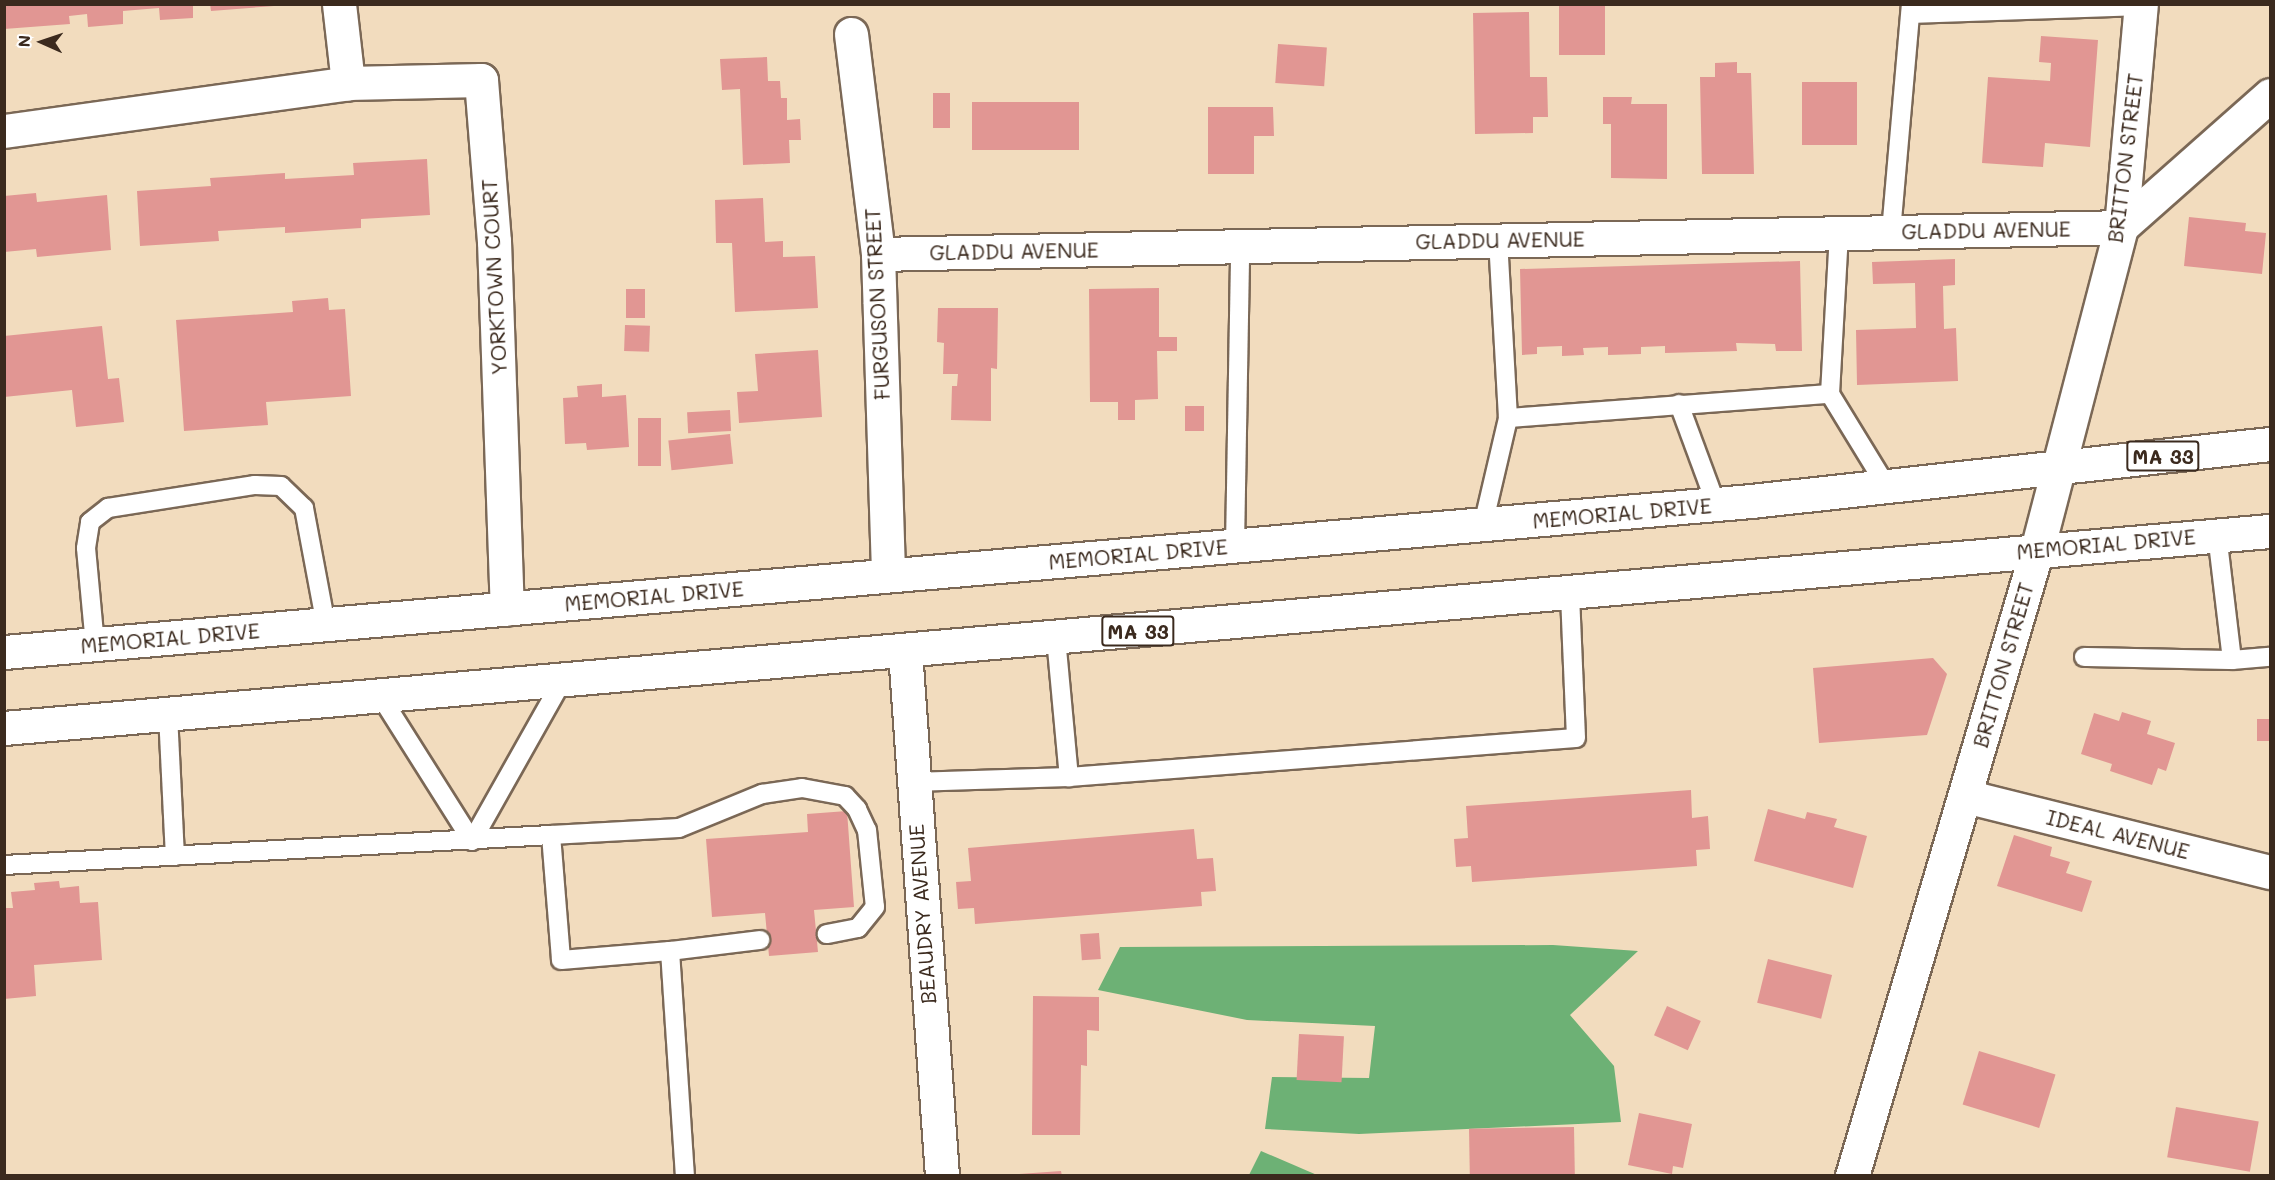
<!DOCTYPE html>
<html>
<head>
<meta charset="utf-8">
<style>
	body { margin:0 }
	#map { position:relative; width:2275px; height:1180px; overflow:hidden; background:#f2dcbe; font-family:Mali,sans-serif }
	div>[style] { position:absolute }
	.forest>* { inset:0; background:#6db175 }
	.building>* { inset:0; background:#e19693; transform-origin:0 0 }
	.roads { filter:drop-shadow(2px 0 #7b6856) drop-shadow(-2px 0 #7b6856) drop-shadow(0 2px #7b6856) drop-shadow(0 -2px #7b6856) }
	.lane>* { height:18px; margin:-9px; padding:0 9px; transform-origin:9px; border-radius:9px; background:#fff }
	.street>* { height:33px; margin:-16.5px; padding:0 16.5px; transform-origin:16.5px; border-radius:16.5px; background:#fff }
	.secondary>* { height:33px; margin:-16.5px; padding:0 16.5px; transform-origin:16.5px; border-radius:16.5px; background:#fff }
	.primary>* { height:33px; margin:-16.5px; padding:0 16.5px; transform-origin:16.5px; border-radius:16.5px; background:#fff }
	span { translate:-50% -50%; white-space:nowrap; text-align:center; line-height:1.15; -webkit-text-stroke:6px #fff; paint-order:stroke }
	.shield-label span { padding:2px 4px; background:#fff; border:2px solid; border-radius:4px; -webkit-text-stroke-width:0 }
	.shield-label { font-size:20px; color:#3b2a1e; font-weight:700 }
	.street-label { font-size:21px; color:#3b2a1e }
	.frame { position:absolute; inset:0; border:6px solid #3b2a1e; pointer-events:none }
	.north { position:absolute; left:12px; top:12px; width:60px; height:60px; -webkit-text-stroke:4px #fff; paint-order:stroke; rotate:273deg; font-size:16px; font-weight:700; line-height:24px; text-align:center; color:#3b2a1e }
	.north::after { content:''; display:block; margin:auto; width:21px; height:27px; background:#3b2a1e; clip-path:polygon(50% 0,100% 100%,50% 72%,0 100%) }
</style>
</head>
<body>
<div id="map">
	<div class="forest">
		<i style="clip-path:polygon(1553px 945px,1638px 951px,1570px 1015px,1614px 1066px,1621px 1122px,1359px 1134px,1265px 1129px,1272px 1077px,1369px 1078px,1375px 1026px,1247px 1020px,1098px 990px,1120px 947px)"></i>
		<i style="clip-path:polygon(1261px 1151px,1317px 1175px,1249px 1175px)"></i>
	</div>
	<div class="building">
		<i style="clip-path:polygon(4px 4px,193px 4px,193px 18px,160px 20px,159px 8px,123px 11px,123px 24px,88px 27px,87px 14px,69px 16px,70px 24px,4px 29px)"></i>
		<i style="clip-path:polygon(210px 4px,274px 4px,274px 6px,211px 11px)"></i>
		<i style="left:1559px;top:4px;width:46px;height:51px"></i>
		<i style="clip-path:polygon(1529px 12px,1530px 77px,1547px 77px,1548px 117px,1533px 117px,1533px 133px,1475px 134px,1473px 13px)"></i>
		<i style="clip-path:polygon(2041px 36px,2098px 40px,2090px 147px,2045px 143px,2043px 167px,1982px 163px,1988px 77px,2050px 81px,2051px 63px,2039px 62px)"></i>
		<i style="left:1278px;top:44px;width:49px;height:39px;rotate:4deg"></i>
		<i style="clip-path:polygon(767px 57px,768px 81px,780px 81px,781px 98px,787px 98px,787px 120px,800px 119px,801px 140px,789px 140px,790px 163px,743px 165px,740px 89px,722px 90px,720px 59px)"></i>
		<i style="clip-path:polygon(1737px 62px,1737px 73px,1751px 73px,1754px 174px,1702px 174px,1700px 77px,1715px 77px,1715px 63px)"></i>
		<i style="left:1802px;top:82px;width:55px;height:63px"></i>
		<i style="left:950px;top:93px;width:35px;height:17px;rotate:90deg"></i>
		<i style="clip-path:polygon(1603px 97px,1632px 97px,1631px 104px,1667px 104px,1667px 179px,1611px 178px,1611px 124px,1603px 124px)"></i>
		<i style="left:972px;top:102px;width:107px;height:48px"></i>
		<i style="clip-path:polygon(1208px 107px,1273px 107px,1274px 136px,1254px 136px,1254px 174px,1208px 174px)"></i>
		<i style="clip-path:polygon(427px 159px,430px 215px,361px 219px,361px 228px,285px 233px,285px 227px,218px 231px,219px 241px,140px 246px,137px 191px,211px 186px,210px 178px,285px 173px,285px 179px,354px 175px,353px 163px)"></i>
		<i style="clip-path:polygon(36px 193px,37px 202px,107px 195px,111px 250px,37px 257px,36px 249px,4px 252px,4px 196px)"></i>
		<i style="clip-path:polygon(763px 198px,765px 242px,783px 241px,783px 257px,815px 256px,818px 308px,735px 312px,732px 243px,716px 243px,715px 200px)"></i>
		<i style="clip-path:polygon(2189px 217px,2246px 223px,2245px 231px,2266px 233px,2262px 274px,2184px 266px)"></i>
		<i style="clip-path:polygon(1955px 259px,1955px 285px,1943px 286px,1944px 329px,1956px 328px,1958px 381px,1857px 385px,1856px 330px,1916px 328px,1915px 283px,1873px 284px,1872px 262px)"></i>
		<i style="clip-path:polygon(1800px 261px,1802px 351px,1776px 351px,1775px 344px,1736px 343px,1737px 351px,1665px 353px,1665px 346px,1641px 347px,1641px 354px,1608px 355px,1608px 347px,1583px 348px,1584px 355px,1562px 356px,1562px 346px,1537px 347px,1537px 354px,1522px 355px,1520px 269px)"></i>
		<i style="clip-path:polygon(1159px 288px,1159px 337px,1177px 337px,1177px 351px,1157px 351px,1158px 399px,1135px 400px,1135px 420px,1118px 420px,1118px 402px,1090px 402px,1089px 289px)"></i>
		<i style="left:626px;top:289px;width:19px;height:29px"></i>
		<i style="clip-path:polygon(328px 298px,329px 310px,345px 309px,351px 396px,266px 402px,268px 425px,184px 431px,176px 320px,293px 312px,292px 301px)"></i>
		<i style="clip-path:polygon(938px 308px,998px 308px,997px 369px,991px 368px,991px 421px,951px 420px,952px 386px,957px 386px,958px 374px,943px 374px,944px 343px,937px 342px)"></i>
		<i style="left:625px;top:325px;width:25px;height:26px;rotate:2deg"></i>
		<i style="clip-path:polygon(102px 326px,108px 379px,119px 378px,124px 422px,76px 427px,72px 390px,4px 397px,4px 336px)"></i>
		<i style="clip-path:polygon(818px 350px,822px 417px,739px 423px,737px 392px,758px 391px,755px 354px)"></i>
		<i style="clip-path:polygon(602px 384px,602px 397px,626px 395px,629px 447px,587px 450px,586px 443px,565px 444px,563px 398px,578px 397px,577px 386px)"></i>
		<i style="left:1185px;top:406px;width:19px;height:25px"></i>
		<i style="left:730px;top:410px;width:21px;height:43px;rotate:87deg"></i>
		<i style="left:638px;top:418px;width:23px;height:48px"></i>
		<i style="left:730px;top:434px;width:30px;height:62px;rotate:84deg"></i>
		<i style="clip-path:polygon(1933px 658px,1947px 674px,1927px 735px,1819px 743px,1813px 668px)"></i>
		<i style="clip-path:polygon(2122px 712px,2151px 721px,2147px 734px,2175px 743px,2166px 771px,2158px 768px,2152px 785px,2110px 771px,2112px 764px,2081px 754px,2094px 713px,2119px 721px)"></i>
		<i style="left:2257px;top:719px;width:13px;height:22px"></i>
		<i style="clip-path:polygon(1691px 790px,1692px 818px,1708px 816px,1710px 849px,1696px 850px,1697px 866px,1472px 882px,1471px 866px,1456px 867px,1454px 839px,1468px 838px,1466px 806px)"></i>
		<i style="clip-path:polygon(1768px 809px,1805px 819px,1807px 812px,1837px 819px,1834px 827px,1867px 836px,1853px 888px,1754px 861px)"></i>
		<i style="clip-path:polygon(847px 811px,854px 907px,814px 910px,818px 952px,769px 956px,765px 913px,712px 917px,706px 839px,808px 832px,807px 814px)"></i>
		<i style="clip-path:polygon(1194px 829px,1197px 859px,1213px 858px,1216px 891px,1201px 892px,1202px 906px,975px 924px,974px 908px,958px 909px,956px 882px,971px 881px,968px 848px)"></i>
		<i style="clip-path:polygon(2014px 835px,2052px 847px,2050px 856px,2070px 862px,2066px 873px,2092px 881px,2082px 912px,1997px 886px)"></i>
		<i style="clip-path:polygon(59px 881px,60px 888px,79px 886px,80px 903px,98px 902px,102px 960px,34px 965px,36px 996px,4px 999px,4px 908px,13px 908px,11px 892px,35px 890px,34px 883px)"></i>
		<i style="left:1099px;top:933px;width:26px;height:19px;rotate:86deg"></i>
		<i style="left:1768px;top:959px;width:66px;height:45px;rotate:14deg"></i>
		<i style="clip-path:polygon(1033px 996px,1099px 997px,1099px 1031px,1087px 1030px,1087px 1066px,1081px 1065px,1080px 1135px,1032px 1135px)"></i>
		<i style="left:1667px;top:1006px;width:37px;height:32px;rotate:24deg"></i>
		<i style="left:1299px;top:1034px;width:45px;height:46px;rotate:3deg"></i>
		<i style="left:1979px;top:1051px;width:80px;height:56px;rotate:17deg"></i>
		<i style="left:2176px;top:1107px;width:84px;height:51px;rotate:10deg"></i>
		<i style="clip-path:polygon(1639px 1113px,1692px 1124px,1683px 1168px,1673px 1166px,1672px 1174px,1628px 1165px)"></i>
		<i style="left:1574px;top:1127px;width:49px;height:105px;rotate:89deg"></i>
		<i style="clip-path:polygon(1061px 1171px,1062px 1176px,1019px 1176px,1019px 1174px)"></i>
	</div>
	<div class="roads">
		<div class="lane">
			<i style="left:1911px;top:14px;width:230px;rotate:-2deg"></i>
			<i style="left:1891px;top:232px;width:229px;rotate:-85deg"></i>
			<i style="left:1839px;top:233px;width:161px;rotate:93.2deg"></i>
			<i style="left:1830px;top:394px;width:109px;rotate:58.5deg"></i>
			<i style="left:1679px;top:404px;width:107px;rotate:69.7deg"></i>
			<i style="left:1508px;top:418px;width:323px;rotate:-4.3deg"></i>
			<i style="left:1483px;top:525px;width:110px;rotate:-76.8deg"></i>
			<i style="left:1508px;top:418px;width:178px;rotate:-93.2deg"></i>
			<i style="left:1235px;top:546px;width:300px;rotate:-89deg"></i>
			<i style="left:1056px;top:638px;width:140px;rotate:84.7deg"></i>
			<i style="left:1069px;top:777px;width:508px;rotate:-4.4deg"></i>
			<i style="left:1576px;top:738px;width:144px;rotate:-92.4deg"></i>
			<i style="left:95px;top:645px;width:97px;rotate:-95.3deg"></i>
			<i style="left:86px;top:548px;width:26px;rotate:-81deg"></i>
			<i style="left:90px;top:522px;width:23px;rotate:-38deg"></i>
			<i style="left:108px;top:508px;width:149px;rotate:-8.9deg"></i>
			<i style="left:255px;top:485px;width:26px;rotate:2deg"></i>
			<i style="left:281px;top:486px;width:32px;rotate:44deg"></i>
			<i style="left:304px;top:508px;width:119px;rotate:79.4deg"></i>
			<i style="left:2084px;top:657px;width:148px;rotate:1.2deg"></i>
			<i style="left:2232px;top:660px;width:126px;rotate:-96.8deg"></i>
			<i style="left:2232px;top:660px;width:38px;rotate:-5deg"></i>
			<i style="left:381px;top:697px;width:170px;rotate:57.7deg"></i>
			<i style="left:472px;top:841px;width:184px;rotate:-60.6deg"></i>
			<i style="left:168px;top:714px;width:142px;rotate:87.2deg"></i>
			<i style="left:912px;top:782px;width:157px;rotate:-1.8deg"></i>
			<i style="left:551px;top:835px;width:128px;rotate:-3.1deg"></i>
			<i style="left:679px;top:828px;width:90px;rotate:-22.3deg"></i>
			<i style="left:762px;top:794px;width:40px;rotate:-8.5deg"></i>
			<i style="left:802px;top:788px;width:44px;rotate:10.5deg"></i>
			<i style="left:845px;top:796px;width:18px;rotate:47deg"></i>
			<i style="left:857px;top:809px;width:23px;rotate:65deg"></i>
			<i style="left:867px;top:830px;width:77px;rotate:84.1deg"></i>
			<i style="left:875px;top:907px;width:27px;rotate:129deg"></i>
			<i style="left:858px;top:928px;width:32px;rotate:169deg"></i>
			<i style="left:4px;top:865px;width:548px;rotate:-3.14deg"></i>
			<i style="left:551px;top:835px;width:125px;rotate:85.4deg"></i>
			<i style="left:561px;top:960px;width:109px;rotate:-4.7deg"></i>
			<i style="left:670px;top:951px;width:225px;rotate:86.2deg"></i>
			<i style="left:670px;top:951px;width:91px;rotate:-7deg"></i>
		</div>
		<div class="street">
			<i style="left:339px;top:4px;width:80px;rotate:83.5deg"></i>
			<i style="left:851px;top:34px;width:222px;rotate:83deg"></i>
			<i style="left:878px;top:254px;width:321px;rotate:88.2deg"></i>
			<i style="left:4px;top:131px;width:347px;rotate:-7.9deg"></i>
			<i style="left:348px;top:83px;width:133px;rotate:-1.3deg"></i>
			<i style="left:481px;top:80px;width:162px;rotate:85.4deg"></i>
			<i style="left:494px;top:241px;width:368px;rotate:88deg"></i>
			<i style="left:878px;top:254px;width:1243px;rotate:-1.24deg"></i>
			<i style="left:905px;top:651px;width:526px;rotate:85.97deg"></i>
			<i style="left:1965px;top:796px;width:314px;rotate:14deg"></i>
		</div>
		<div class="secondary">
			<i style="left:2121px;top:227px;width:199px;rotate:-41.5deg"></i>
			<i style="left:1852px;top:1176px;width:653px;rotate:-73.54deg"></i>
			<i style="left:2037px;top:550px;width:334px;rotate:-75.4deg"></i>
			<i style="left:2121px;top:227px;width:224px;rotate:-84.9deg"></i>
		</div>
		<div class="primary">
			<i style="left:4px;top:652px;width:1754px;rotate:-4.94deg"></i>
			<i style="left:1751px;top:501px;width:522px;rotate:-6.27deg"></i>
			<i style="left:4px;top:728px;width:2275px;rotate:-4.97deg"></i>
		</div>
	</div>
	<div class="shield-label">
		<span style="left:2163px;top:456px">MA 33</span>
		<span style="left:1138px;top:631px">MA 33</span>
	</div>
	<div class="street-label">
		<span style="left:2125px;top:158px;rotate:-83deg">BRITTON STREET</span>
		<span style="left:1986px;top:230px;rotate:-1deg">GLADDU AVENUE</span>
		<span style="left:1500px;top:240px;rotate:-1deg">GLADDU AVENUE</span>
		<span style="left:1014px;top:251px;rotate:-1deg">GLADDU AVENUE</span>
		<span style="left:494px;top:277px;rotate:-93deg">YORKTOWN COURT</span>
		<span style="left:877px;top:304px;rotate:-93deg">FURGUSON STREET</span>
		<span style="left:1622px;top:513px;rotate:-5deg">MEMORIAL DRIVE</span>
		<span style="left:2106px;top:544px;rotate:-5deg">MEMORIAL DRIVE</span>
		<span style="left:1138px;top:554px;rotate:-5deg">MEMORIAL DRIVE</span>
		<span style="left:654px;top:596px;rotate:-5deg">MEMORIAL DRIVE</span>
		<span style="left:170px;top:638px;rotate:-5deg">MEMORIAL DRIVE</span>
		<span style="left:2003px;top:665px;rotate:-74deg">BRITTON STREET</span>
		<span style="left:2118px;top:834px;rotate:14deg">IDEAL AVENUE</span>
		<span style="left:922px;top:914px;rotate:-94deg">BEAUDRY AVENUE</span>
	</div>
	<div class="frame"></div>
	<div class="north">N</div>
</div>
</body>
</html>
